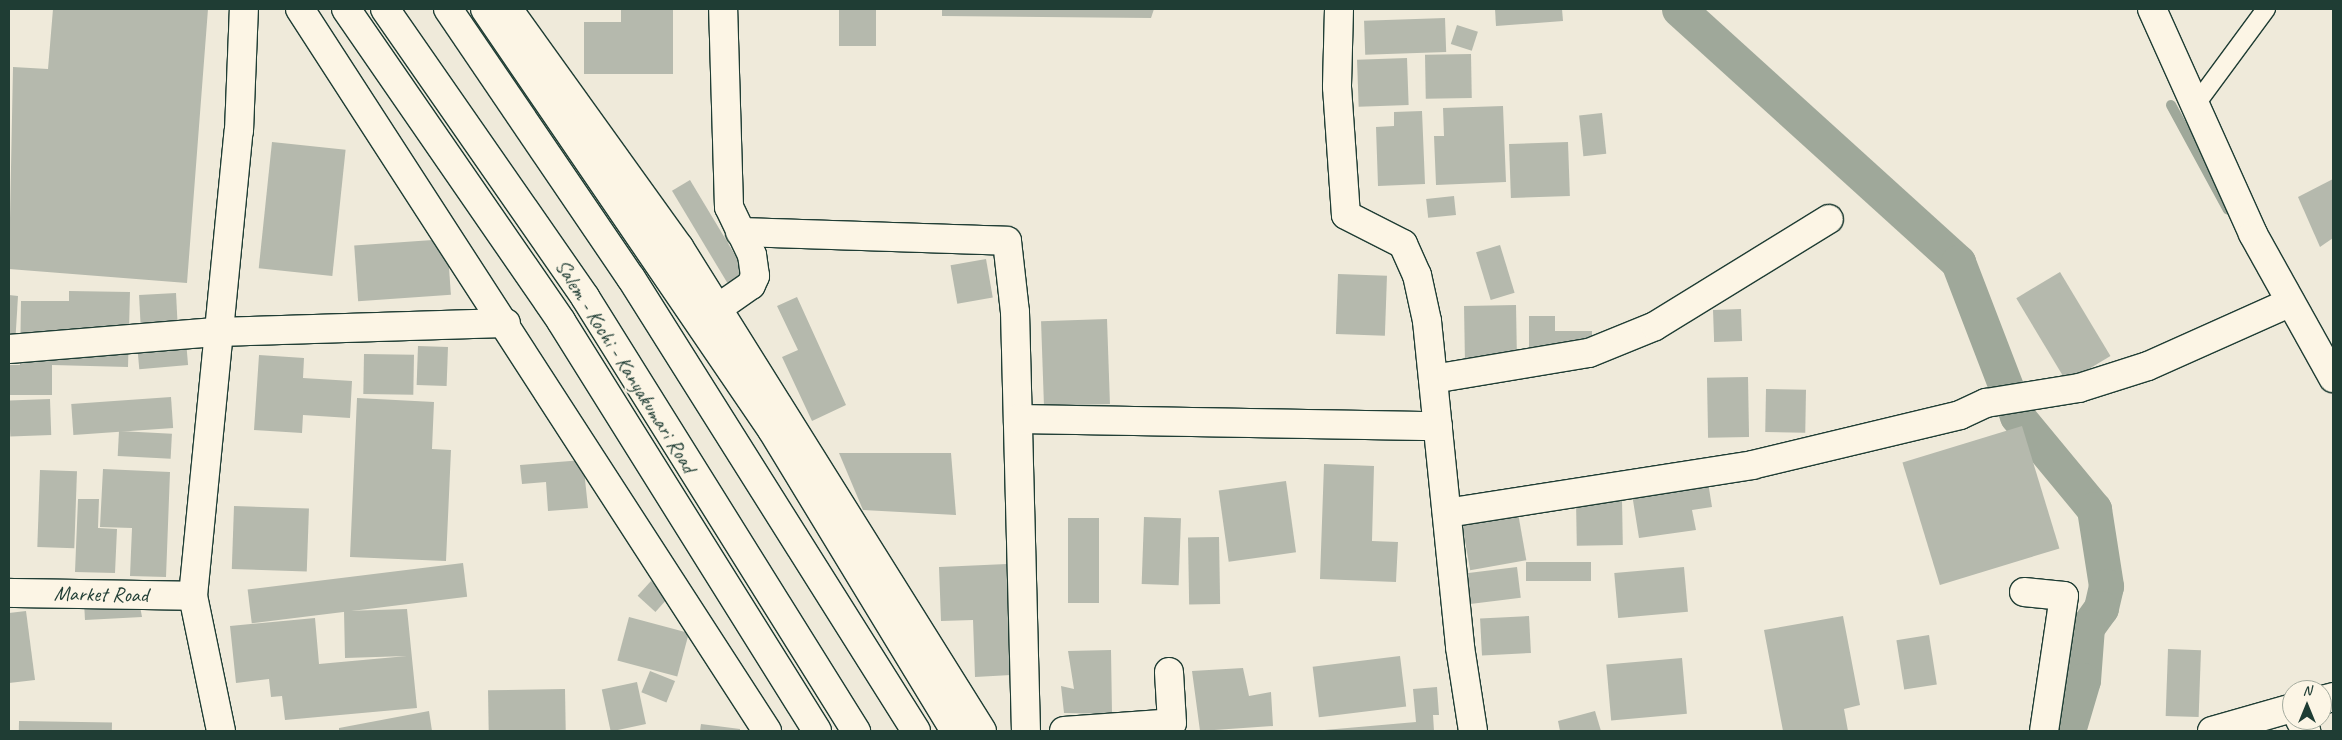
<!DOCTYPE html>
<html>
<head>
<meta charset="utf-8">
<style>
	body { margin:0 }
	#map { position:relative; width:2342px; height:740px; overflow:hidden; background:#efeada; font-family:Caveat,sans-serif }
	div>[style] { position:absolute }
	.stream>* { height:10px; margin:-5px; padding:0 5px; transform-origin:5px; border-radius:5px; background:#9fa89a }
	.canal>* { height:35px; margin:-17.5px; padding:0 17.5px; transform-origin:17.5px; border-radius:17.5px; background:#9fa89a }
	.building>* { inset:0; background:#b5b9ad; transform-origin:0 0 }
	.roads { filter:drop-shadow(1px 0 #1f3d34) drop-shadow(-1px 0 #1f3d34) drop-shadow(0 1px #1f3d34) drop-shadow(0 -1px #1f3d34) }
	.service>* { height:18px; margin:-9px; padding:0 9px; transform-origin:9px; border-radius:9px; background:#fcf5e5 }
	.minor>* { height:28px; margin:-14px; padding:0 14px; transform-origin:14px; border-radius:14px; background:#fcf5e5 }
	.tertiary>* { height:28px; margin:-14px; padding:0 14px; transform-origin:14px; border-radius:14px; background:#fcf5e5 }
	.secondary>* { height:28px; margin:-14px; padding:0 14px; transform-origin:14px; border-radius:14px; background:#fcf5e5 }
	.trunk>* { height:28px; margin:-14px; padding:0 14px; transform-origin:14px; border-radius:14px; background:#fcf5e5 }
	span { translate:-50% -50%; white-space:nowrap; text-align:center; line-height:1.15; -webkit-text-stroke:4px #fcf5e5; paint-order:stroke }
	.street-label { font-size:21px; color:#1f3d34 }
	.frame { position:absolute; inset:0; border:10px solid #1f3d34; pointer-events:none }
	.north { position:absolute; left:2282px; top:680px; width:50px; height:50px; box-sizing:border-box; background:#fcf5e5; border:1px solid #a4ab9e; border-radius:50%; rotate:0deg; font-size:14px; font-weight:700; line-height:20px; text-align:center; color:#1f3d34 }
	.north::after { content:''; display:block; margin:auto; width:18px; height:22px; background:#1f3d34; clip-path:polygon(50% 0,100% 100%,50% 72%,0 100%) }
</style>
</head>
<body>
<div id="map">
	<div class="stream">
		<i style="left:2171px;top:105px;width:119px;rotate:61.5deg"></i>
	</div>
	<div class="canal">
		<i style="left:1679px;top:9px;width:377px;rotate:42.2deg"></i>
		<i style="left:1958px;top:262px;width:165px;rotate:69deg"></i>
		<i style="left:2017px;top:416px;width:121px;rotate:50.4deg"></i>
		<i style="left:2094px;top:509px;width:78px;rotate:81.1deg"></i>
		<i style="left:2106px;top:586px;width:23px;rotate:103deg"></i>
		<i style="left:2101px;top:608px;width:24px;rotate:126deg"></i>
		<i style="left:2087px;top:627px;width:53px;rotate:94.3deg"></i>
		<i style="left:2083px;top:680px;width:53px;rotate:106.4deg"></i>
	</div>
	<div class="building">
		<i style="clip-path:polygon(53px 9px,208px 9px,187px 283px,9px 269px,13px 67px,48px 69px)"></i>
		<i style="clip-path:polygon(621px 9px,673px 9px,673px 74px,584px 74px,584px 22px,621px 22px)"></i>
		<i style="left:839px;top:9px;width:37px;height:37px"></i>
		<i style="clip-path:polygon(942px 9px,1154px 9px,1151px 18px,942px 16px)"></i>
		<i style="clip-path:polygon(1495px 9px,1562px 9px,1563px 21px,1496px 26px)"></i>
		<i style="left:1445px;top:18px;width:34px;height:81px;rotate:88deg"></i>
		<i style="left:1457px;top:25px;width:22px;height:20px;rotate:18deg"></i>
		<i style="left:1471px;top:54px;width:44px;height:46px;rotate:89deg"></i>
		<i style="left:1407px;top:58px;width:47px;height:50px;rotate:88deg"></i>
		<i style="clip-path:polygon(1503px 106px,1506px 182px,1436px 185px,1434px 136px,1444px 136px,1443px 108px)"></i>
		<i style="clip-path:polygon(1422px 111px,1425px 184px,1378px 186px,1376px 127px,1394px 126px,1394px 112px)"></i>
		<i style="left:1602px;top:113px;width:41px;height:23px;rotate:84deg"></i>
		<i style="left:272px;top:142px;width:74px;height:127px;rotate:6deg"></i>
		<i style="left:1568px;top:142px;width:54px;height:59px;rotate:88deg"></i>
		<i style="clip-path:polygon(2333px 179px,2333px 238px,2320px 247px,2298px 197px)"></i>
		<i style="left:690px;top:180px;width:112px;height:21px;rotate:59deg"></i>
		<i style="left:1454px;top:196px;width:19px;height:28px;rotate:84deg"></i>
		<i style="left:447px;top:239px;width:56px;height:93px;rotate:86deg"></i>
		<i style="left:1500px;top:245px;width:50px;height:25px;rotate:73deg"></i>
		<i style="left:986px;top:259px;width:39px;height:36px;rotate:80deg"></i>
		<i style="left:2060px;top:272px;width:98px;height:51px;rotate:59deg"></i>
		<i style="left:1338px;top:274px;width:49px;height:60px;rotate:2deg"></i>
		<i style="clip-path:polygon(69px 291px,130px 292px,128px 367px,52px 365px,52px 395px,9px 395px,9px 365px,20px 365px,21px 301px,69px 301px)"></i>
		<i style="left:176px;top:293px;width:34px;height:37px;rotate:87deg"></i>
		<i style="clip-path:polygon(9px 295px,18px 296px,15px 346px,9px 345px)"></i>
		<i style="clip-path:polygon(797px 297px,846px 405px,812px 421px,782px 357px,798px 350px,777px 306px)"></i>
		<i style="left:1516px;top:305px;width:57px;height:52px;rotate:89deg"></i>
		<i style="left:1741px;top:309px;width:32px;height:28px;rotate:88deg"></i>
		<i style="clip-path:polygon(1529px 316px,1555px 316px,1555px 331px,1592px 331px,1592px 348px,1529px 347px)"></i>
		<i style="left:1107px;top:319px;width:85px;height:66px;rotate:88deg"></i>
		<i style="left:186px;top:341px;width:24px;height:49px;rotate:85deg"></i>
		<i style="left:418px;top:346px;width:30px;height:39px;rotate:2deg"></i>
		<i style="left:364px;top:354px;width:50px;height:40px;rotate:1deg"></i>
		<i style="clip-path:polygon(259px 355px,304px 358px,303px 378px,352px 381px,350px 418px,303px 415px,302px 433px,254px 430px)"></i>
		<i style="left:1748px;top:377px;width:60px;height:41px;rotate:89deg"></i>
		<i style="left:1766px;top:389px;width:40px;height:43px;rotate:1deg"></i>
		<i style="left:171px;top:397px;width:31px;height:100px;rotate:86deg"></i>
		<i style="clip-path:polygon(357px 398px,434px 402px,432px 449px,451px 450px,446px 561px,350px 557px)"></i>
		<i style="left:50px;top:399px;width:36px;height:41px;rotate:88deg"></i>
		<i style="left:2022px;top:426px;width:128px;height:125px;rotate:73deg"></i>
		<i style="left:119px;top:431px;width:53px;height:25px;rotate:3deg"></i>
		<i style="clip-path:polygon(839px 453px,951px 453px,956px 515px,863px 510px)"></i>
		<i style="clip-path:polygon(583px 460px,588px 508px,548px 511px,546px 482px,522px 484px,520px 465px)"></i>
		<i style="clip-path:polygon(1324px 464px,1374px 466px,1372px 541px,1398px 542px,1396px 582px,1320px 579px)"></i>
		<i style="clip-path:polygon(103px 469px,170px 472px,166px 577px,130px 576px,132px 528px,100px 527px)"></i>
		<i style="left:40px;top:470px;width:37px;height:77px;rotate:2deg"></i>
		<i style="left:1286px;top:481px;width:72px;height:68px;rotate:82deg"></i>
		<i style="clip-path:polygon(1708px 482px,1712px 507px,1692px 510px,1696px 530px,1639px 538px,1632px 494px)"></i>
		<i style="clip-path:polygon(78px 499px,99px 499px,98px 528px,117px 529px,115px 573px,75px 572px)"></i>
		<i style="left:1622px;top:499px;width:46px;height:46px;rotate:89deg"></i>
		<i style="left:234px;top:506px;width:75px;height:63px;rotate:2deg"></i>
		<i style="left:1518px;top:513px;width:48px;height:57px;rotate:80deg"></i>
		<i style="left:1144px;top:517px;width:37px;height:67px;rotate:2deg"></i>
		<i style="left:1068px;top:518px;width:31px;height:85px"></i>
		<i style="left:1219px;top:537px;width:67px;height:31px;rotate:89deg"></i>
		<i style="left:1591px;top:562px;width:19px;height:65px;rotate:90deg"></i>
		<i style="left:463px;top:563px;width:34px;height:217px;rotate:83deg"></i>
		<i style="clip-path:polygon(1007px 564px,1011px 675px,975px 677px,973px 620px,941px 621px,939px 567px)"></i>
		<i style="left:1517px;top:567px;width:31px;height:53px;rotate:83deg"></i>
		<i style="left:1684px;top:567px;width:45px;height:70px;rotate:85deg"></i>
		<i style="left:651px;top:581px;width:24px;height:20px;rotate:42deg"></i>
		<i style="clip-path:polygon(139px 601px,142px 617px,85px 620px,84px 602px)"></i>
		<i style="clip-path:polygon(407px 609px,417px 708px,285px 720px,282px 696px,271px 697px,269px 679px,236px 683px,230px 626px,315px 618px,319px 664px,407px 656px,345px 658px,344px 611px)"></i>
		<i style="clip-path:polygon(26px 611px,35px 680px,9px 683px,9px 613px)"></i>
		<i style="left:1529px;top:616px;width:37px;height:49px;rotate:87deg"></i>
		<i style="clip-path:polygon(1843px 616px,1860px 705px,1844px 709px,1848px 731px,1783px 731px,1764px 630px)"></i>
		<i style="left:629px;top:617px;width:62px;height:45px;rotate:15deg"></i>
		<i style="left:1929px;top:635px;width:50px;height:33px;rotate:81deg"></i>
		<i style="left:2168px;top:649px;width:33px;height:67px;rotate:2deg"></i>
		<i style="clip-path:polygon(1111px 650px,1112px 714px,1064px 713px,1061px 686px,1074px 689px,1068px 651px)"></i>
		<i style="left:1400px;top:656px;width:51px;height:88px;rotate:83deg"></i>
		<i style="left:1682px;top:658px;width:56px;height:76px;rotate:85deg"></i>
		<i style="clip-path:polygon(1243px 668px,1249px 696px,1271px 692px,1273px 726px,1200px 731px,1192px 671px)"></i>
		<i style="left:650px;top:671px;width:27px;height:23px;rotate:22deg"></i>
		<i style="left:637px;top:682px;width:43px;height:36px;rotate:78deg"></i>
		<i style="clip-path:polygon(1437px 687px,1439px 715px,1433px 715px,1434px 731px,1313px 731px,1416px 722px,1413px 689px)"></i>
		<i style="left:565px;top:689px;width:42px;height:77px;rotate:89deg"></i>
		<i style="clip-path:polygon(429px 711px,432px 731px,339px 731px,339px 728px)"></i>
		<i style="clip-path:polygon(1595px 711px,1601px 731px,1560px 731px,1558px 721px)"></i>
		<i style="left:19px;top:721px;width:93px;height:10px;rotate:1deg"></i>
		<i style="clip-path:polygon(701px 724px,740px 729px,740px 731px,700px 731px)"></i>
	</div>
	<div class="roads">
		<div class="service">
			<i style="left:2196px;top:104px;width:118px;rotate:-53.6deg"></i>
		</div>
		<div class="minor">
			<i style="left:2152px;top:9px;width:247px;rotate:65.8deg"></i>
			<i style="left:2253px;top:234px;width:165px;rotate:60.9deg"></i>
			<i style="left:740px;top:232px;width:267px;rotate:1.9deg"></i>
			<i style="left:1007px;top:241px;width:71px;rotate:83.6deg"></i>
			<i style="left:1015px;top:312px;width:419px;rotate:88.5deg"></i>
			<i style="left:718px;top:308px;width:40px;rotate:-34.9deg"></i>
			<i style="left:751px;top:285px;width:10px;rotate:-66deg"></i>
			<i style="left:755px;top:276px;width:21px;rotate:-98deg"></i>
			<i style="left:752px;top:255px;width:53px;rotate:-115.6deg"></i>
			<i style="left:729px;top:207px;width:198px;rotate:-91.7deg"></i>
			<i style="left:9px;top:349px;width:210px;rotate:-4.7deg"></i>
			<i style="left:218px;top:332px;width:288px;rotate:-1.8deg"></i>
			<i style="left:1433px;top:379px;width:158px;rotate:-9.5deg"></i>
			<i style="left:1589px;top:353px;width:71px;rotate:-22.2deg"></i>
			<i style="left:1655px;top:326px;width:204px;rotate:-31.6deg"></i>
			<i style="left:1018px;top:419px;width:420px;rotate:1deg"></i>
			<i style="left:1447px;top:513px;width:309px;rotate:-8.9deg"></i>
			<i style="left:1752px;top:465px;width:214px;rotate:-13.5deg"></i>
			<i style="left:1960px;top:415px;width:29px;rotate:-25deg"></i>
			<i style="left:1986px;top:403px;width:94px;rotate:-9.2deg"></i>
			<i style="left:2079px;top:388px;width:72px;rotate:-17.7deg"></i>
			<i style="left:2148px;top:366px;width:154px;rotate:-24.1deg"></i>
			<i style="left:2024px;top:592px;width:40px;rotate:5.7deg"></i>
			<i style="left:2064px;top:596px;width:136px;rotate:98.4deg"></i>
			<i style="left:9px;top:593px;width:184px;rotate:0.9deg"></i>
			<i style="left:2322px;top:700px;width:11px;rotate:-15deg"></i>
			<i style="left:2300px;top:720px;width:13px;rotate:61deg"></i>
			<i style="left:1064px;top:731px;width:108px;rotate:-4.2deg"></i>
			<i style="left:1172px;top:723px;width:51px;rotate:-93.4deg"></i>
			<i style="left:2212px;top:731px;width:83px;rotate:-16deg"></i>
		</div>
		<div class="tertiary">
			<i style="left:508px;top:9px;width:293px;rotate:54.3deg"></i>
			<i style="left:679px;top:247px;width:571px;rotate:57.95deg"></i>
			<i style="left:1339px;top:9px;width:78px;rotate:91.5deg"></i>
			<i style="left:1337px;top:87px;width:128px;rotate:86deg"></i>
			<i style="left:1346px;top:215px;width:64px;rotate:27deg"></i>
			<i style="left:1403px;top:244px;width:34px;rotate:66deg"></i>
			<i style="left:1417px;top:275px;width:47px;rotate:77.7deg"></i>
			<i style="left:1427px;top:321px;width:328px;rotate:84.2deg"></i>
			<i style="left:1460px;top:647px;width:85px;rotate:81.2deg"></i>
		</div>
		<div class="secondary">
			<i style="left:300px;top:9px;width:860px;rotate:57.1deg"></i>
			<i style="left:346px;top:9px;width:379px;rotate:55.4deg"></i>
			<i style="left:561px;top:321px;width:483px;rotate:58deg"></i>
			<i style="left:485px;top:9px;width:510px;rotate:55.72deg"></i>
			<i style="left:772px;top:430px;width:352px;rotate:58.7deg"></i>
			<i style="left:221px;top:731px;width:138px;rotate:-101.7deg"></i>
			<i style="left:193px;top:596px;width:467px;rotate:-84.4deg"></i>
			<i style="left:239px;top:131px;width:122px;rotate:-87.7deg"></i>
		</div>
		<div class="trunk">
			<i style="left:385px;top:9px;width:351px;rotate:55.2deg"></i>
			<i style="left:585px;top:297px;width:512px;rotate:58.02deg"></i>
			<i style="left:448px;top:9px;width:325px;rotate:55.8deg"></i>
			<i style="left:631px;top:278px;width:535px;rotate:57.82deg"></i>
		</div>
	</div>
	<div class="street-label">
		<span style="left:626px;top:366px;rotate:58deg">Salem - Kochi - Kanyakumari Road</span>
		<span style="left:101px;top:594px;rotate:1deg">Market Road</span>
	</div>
	<div class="frame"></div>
	<div class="north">N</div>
</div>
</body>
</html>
